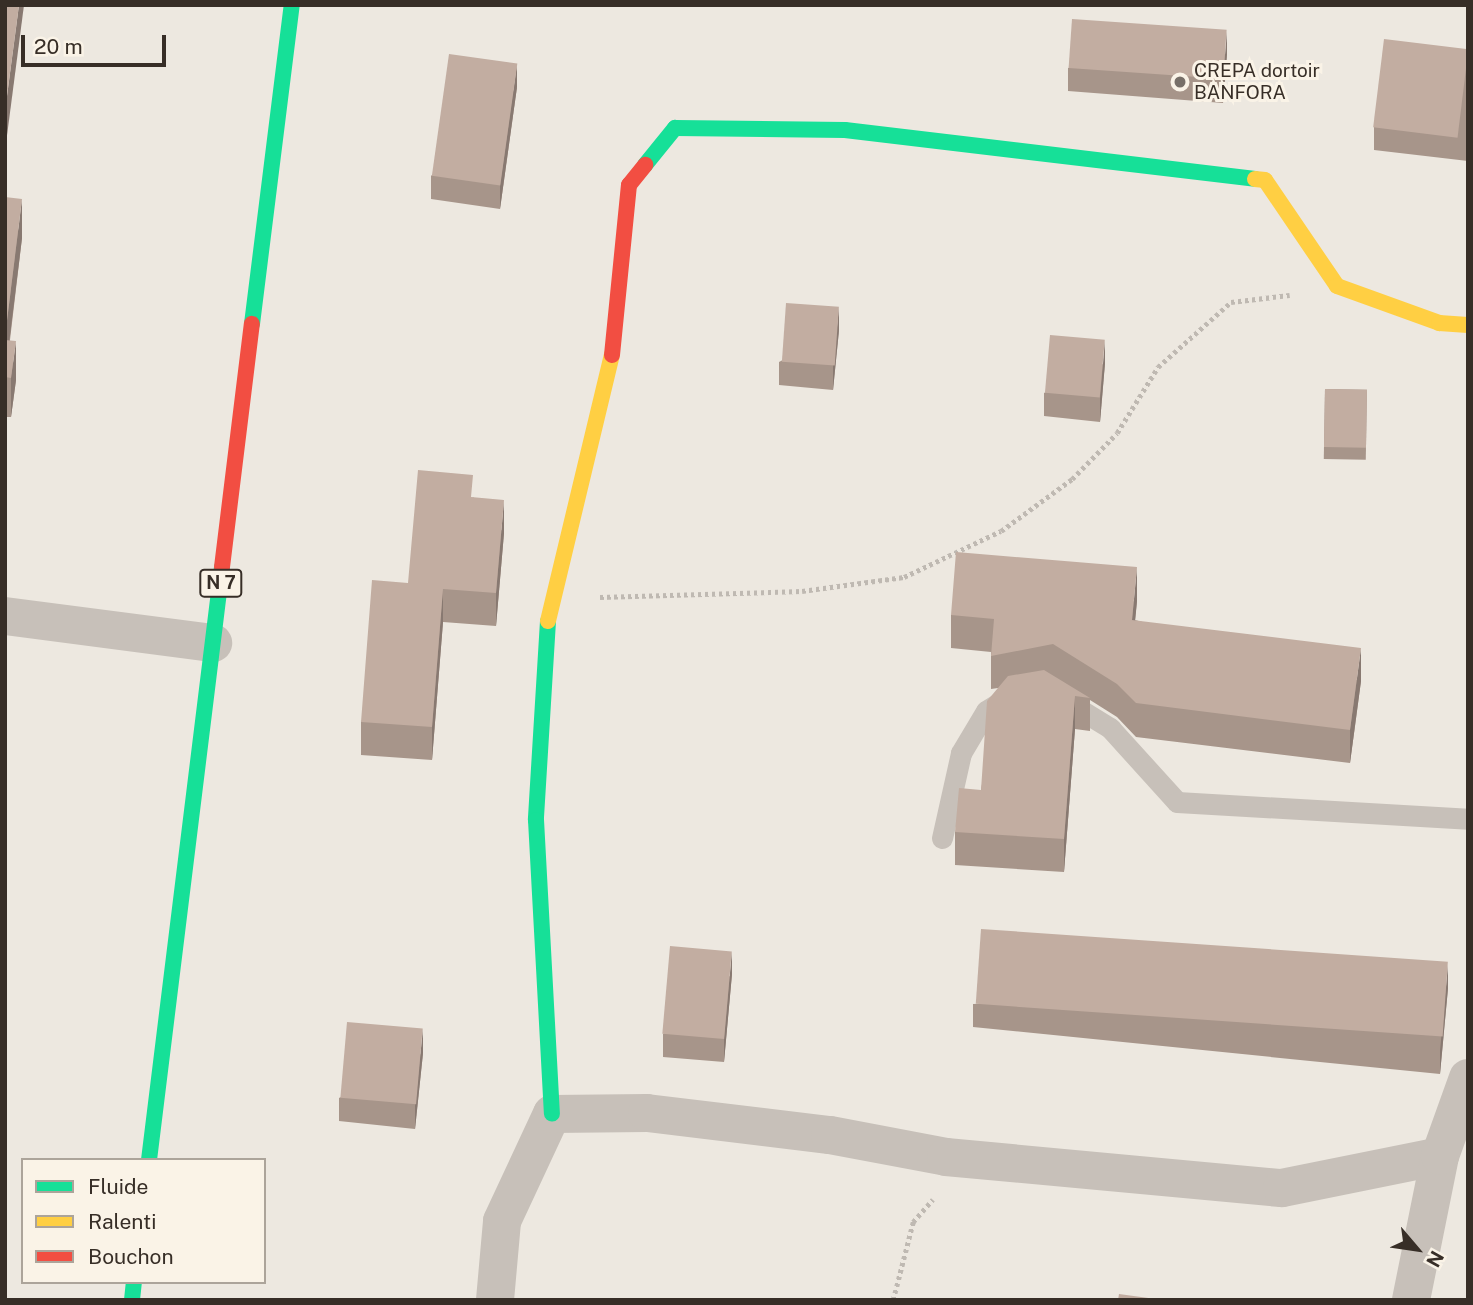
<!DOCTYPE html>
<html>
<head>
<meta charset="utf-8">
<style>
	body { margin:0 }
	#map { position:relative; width:1473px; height:1305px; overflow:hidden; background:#ede8e0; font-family:"Public Sans",sans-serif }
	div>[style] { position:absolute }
	.path>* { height:4.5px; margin-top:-2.25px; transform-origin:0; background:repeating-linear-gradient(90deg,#bfb9b2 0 3.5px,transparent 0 7px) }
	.lane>* { height:21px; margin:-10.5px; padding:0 10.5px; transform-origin:10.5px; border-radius:10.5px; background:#c7c0b9 }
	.street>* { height:38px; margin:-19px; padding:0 19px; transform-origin:19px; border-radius:19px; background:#c7c0b9 }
	.fast>* { height:16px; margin:-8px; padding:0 8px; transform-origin:8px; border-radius:8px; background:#16e098 }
	.slow>* { height:16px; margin:-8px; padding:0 8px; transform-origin:8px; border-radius:8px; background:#ffcf43 }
	.jam>* { height:16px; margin:-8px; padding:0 8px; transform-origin:8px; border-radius:8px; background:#f24e42 }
	.wall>* { inset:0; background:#a7958a; transform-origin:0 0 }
	.shaded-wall>* { inset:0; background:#887971 }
	.building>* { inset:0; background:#c2ada1; transform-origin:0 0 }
	.dots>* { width:19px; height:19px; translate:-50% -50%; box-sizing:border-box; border:4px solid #faf3e7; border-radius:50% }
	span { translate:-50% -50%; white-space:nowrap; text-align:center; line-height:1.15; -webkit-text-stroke:6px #faf3e7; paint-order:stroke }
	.shield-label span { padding:2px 5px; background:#faf3e7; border:2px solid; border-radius:5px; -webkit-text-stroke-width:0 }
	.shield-label { font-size:18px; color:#372e27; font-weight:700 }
	.poi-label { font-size:19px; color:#372e27 }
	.left { translate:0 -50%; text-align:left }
	.frame { position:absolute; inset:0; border:7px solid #372e27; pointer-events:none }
	.legend { position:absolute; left:21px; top:1158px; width:245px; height:126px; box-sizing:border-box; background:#faf3e7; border:2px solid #aca49a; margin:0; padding:9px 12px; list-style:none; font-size:21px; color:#372e27 }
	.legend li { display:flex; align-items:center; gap:14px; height:35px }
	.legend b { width:35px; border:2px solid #aca49a }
	.north { position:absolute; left:1382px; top:1214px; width:70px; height:70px; -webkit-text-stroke:5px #faf3e7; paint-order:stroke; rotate:119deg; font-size:19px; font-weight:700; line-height:28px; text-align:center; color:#372e27 }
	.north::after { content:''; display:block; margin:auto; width:24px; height:32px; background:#372e27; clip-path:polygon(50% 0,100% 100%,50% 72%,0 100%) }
	.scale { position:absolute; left:21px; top:35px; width:145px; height:32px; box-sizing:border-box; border:4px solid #372e27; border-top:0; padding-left:9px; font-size:21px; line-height:24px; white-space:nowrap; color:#372e27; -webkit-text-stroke:5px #faf3e7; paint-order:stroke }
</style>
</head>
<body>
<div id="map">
	<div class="path">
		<i style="left:600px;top:597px;width:202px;rotate:-1.7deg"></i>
		<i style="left:802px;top:591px;width:103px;rotate:-7.8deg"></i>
		<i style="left:904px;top:577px;width:107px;rotate:-25.4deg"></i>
		<i style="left:1001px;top:531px;width:88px;rotate:-36.2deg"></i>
		<i style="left:1072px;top:479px;width:64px;rotate:-45.6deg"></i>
		<i style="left:1117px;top:433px;width:78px;rotate:-58.2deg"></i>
		<i style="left:1158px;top:367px;width:98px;rotate:-41.7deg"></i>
		<i style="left:1231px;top:302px;width:59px;rotate:-6.8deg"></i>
		<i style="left:893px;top:1300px;width:81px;rotate:-75.6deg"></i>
		<i style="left:913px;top:1222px;width:30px;rotate:-49deg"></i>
	</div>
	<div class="lane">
		<i style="left:1066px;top:701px;width:52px;rotate:31.5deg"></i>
		<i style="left:1110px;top:728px;width:100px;rotate:47.8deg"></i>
		<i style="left:1177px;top:802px;width:291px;rotate:3.3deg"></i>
		<i style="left:942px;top:838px;width:87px;rotate:-77.4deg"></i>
		<i style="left:961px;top:753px;width:49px;rotate:-59.2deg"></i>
		<i style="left:986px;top:711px;width:28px;rotate:-32deg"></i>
	</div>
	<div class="street">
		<i style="left:5px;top:616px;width:210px;rotate:7.4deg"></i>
		<i style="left:495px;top:1300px;width:79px;rotate:-84.9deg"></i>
		<i style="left:502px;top:1221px;width:118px;rotate:-65deg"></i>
		<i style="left:552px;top:1114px;width:95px;rotate:-0.6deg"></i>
		<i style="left:647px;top:1113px;width:184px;rotate:6.9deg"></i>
		<i style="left:830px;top:1135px;width:118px;rotate:10.7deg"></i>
		<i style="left:946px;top:1157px;width:337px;rotate:5.3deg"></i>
		<i style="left:1282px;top:1188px;width:161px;rotate:-11.4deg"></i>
		<i style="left:1411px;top:1300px;width:147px;rotate:-78.6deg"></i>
		<i style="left:1440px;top:1156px;width:83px;rotate:-70.3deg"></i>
	</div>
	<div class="fast">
		<i style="left:645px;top:165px;width:48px;rotate:-51deg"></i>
		<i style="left:675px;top:128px;width:170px;rotate:0.7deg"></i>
		<i style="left:845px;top:130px;width:413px;rotate:6.8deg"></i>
		<i style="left:252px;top:324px;width:321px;rotate:-82.9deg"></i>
		<i style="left:548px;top:621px;width:199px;rotate:93.5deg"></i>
		<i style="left:536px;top:820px;width:294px;rotate:86.9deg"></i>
		<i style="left:149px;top:1160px;width:597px;rotate:-82.98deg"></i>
		<i style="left:132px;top:1300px;width:18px;rotate:-84deg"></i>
	</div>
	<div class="slow">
		<i style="left:1255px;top:179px;width:10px;rotate:6deg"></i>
		<i style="left:1265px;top:180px;width:128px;rotate:55.8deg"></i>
		<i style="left:1337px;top:286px;width:109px;rotate:19.9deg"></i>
		<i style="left:1439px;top:323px;width:29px;rotate:4deg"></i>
		<i style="left:548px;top:621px;width:274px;rotate:-76.5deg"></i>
	</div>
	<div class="jam">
		<i style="left:612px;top:355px;width:171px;rotate:-84.3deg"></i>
		<i style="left:629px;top:185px;width:26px;rotate:-51deg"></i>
		<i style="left:222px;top:567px;width:245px;rotate:-83deg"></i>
	</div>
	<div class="wall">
		<i style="clip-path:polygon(1468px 49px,1468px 161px,1374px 150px,1374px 127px)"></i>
		<i style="clip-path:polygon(1227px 54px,1223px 103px,1068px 91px,1068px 68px)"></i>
		<i style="clip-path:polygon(517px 87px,500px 209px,431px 199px,431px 176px)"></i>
		<i style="clip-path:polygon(5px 197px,22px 238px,10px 340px,16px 380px,11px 417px,5px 417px)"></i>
		<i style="clip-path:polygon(839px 330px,833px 390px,779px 385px,779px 362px)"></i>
		<i style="clip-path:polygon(1105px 363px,1100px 422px,1044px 416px,1044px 393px)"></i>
		<i style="left:1325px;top:389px;width:42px;height:70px;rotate:1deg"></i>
		<i style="clip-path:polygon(473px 497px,504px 533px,496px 626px,443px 622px,432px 760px,361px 755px,361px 722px)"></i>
		<i style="clip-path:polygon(1137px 601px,1135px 620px,1361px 681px,1350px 763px,1136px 737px,1117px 717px,1090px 700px,1090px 731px,1075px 729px,1064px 872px,955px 865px,955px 832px,981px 790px,998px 688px,991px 689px,991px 652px,951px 648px,951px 615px)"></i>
		<i style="clip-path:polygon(732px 974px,724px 1062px,663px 1057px,663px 1034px)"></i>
		<i style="clip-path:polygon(1448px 988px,1440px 1074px,973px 1027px,973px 1004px)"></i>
		<i style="clip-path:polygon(423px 1053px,415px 1129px,339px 1121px,339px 1098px)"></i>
	</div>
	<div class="shaded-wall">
		<i style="clip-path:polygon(19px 5px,24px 5px,5px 151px,5px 111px)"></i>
		<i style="clip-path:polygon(1227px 31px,1227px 54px,1223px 103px,1223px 80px)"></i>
		<i style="clip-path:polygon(517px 64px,517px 87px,500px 209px,500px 186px)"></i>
		<i style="clip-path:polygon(22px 199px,22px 238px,5px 376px,5px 337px)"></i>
		<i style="clip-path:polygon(839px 307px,839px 330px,833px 390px,833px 367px)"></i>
		<i style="clip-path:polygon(1105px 340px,1105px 363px,1100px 422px,1100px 399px)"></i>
		<i style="clip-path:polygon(16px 341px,16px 380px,11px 417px,11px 378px)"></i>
		<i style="clip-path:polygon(504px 500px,504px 533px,496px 626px,496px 593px)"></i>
		<i style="clip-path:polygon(1137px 567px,1137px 601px,1132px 653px,1132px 620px)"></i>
		<i style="clip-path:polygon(443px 589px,443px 622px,432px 760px,432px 727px)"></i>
		<i style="clip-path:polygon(1361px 648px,1361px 681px,1350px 763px,1350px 730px)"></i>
		<i style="clip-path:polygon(1075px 696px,1075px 729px,1064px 872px,1064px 839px)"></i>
		<i style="clip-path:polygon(732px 951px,732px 974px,724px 1062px,724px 1039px)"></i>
		<i style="clip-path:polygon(1448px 965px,1448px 988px,1440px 1074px,1440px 1051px)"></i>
		<i style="clip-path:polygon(423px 1029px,423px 1053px,415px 1129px,415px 1106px)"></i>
	</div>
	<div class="building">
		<i style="clip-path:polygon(5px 5px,19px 5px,5px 111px)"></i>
		<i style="left:1072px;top:19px;width:155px;height:49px;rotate:4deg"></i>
		<i style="left:1384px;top:39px;width:85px;height:89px;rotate:7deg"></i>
		<i style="left:449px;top:54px;width:69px;height:123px;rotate:8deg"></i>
		<i style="clip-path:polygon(5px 197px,22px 199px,5px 337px)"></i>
		<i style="left:786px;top:303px;width:53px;height:59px;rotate:4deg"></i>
		<i style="left:1050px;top:335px;width:55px;height:58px;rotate:5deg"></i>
		<i style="clip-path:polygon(5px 340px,16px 341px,11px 378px,5px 377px)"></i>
		<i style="left:1325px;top:389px;width:42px;height:58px;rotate:1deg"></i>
		<i style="clip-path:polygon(418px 470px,473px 475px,471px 497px,504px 500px,496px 593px,443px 589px,432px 727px,361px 722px,372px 580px,408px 583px)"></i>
		<i style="clip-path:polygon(956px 552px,1137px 567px,1132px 620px,1361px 648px,1350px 730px,1136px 703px,1117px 684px,1053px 644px,991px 656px,994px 619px,951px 615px)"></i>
		<i style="clip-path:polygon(1044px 670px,1090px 698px,1075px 696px,1064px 839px,955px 832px,959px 788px,981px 790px,987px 701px,1008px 676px)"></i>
		<i style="left:981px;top:929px;width:468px;height:75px;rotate:4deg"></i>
		<i style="left:670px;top:946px;width:62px;height:88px;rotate:5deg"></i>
		<i style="left:347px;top:1022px;width:76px;height:76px;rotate:5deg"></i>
		<i style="clip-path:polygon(1119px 1294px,1163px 1300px,1118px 1300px)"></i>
	</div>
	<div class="dots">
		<i style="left:1180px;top:82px;background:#776f68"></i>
	</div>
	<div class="shield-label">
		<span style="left:221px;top:583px">N 7</span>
	</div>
	<div class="poi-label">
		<span class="left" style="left:1194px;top:82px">CREPA dortoir<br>BANFORA</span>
	</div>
	<div class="frame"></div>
	<ul class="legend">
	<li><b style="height:9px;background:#16e098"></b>Fluide</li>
	<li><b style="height:9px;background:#ffcf43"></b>Ralenti</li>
	<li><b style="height:9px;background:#f24e42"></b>Bouchon</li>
	</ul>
	<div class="north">N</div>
	<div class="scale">20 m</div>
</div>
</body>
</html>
